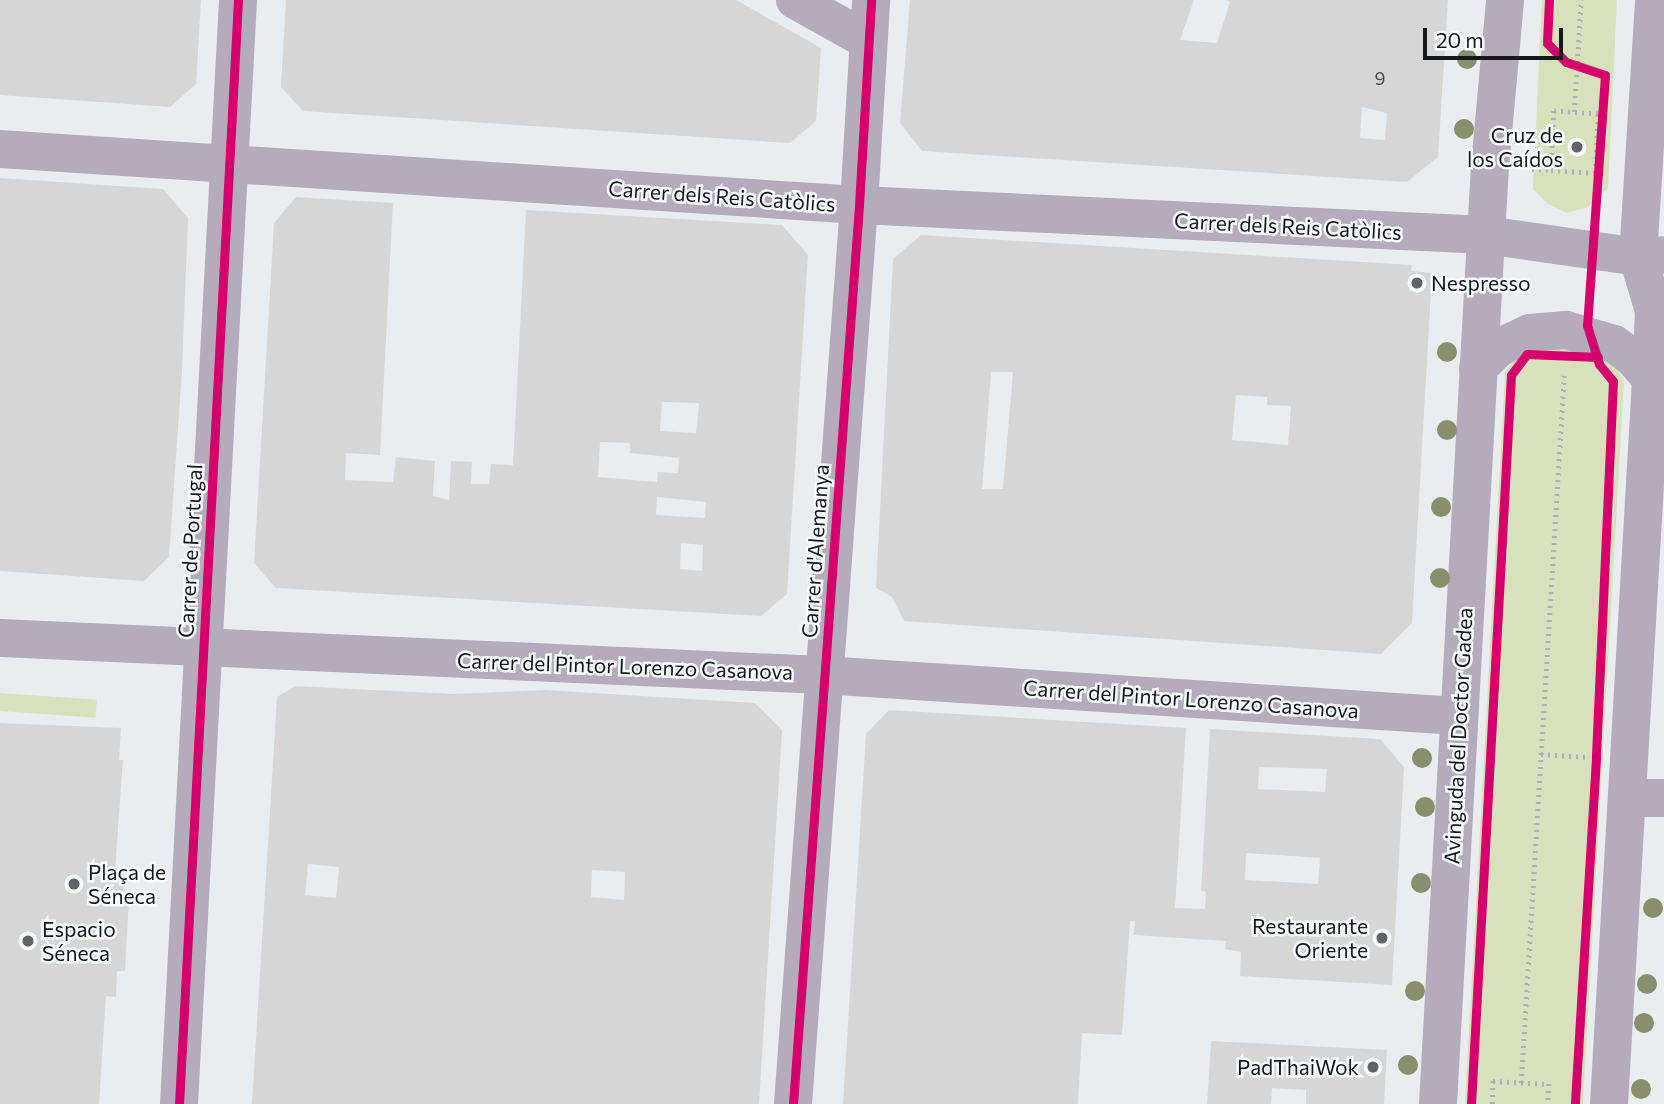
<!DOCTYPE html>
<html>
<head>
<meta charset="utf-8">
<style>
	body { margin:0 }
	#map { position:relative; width:1664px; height:1104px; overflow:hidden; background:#eaedf0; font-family:Commissioner,sans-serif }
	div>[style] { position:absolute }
	.green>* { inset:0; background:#d8e1bb; transform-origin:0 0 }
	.building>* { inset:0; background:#d6d6d7 }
	.path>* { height:4.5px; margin-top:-2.25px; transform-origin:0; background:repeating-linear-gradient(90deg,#b2aeb8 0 2px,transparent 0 7px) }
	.minor>* { height:38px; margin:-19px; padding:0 19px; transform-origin:19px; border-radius:19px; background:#b4acbb }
	.cycleway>* { height:9px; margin:-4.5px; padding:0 4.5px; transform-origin:4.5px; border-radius:4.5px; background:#d6006c }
	.trees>* { width:20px; height:20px; margin:-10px; border-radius:50%; background:#898f6c }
	.dots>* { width:19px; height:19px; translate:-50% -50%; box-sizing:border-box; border:4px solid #f6faff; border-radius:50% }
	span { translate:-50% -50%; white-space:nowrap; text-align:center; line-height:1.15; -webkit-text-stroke:5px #f6faff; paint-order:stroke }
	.number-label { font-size:18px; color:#46484a }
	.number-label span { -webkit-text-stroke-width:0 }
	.poi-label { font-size:21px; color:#151719 }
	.right { translate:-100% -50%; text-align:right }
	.left { translate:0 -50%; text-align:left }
	.street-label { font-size:21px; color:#151719 }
	.scale { position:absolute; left:1423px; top:28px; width:140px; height:32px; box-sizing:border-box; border:4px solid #151719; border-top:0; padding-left:9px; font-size:21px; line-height:24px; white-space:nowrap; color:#151719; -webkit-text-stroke:5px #f6faff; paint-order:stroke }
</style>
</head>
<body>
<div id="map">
	<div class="green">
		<i style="clip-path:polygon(1542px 0,1617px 0,1608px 188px,1588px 207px,1567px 213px,1548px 204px,1533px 189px)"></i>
		<i style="clip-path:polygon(1548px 342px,1608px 356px,1624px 380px,1583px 1104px,1465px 1104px,1505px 372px,1522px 348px)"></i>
		<i style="left:0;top:693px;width:97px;height:18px;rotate:4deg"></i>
	</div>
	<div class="building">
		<i style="clip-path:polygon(0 0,201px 0,196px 84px,170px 107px,0 95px)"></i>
		<i style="clip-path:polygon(286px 0,736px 0,821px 48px,816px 121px,790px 143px,303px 111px,281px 87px)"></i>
		<i style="clip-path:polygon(evenodd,910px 0,1194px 0,1180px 40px,1217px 43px,1230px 2px,1226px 0,1448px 0,1438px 157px,1407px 182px,922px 151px,900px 123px,910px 0,1362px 107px,1387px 113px,1385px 140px,1360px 138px,1362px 107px)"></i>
		<i style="clip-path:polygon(0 178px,163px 189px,188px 218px,182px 371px,169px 557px,144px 581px,0 571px)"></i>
		<i style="clip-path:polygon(evenodd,296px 197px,393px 203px,380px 455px,346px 453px,345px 480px,393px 482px,396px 457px,435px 461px,433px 496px,449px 500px,451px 461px,472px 462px,471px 484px,489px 484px,491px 464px,513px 465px,526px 210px,782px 225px,808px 255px,787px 594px,761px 616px,276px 588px,254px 563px,274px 223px,296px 197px,662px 402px,699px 403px,696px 433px,660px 431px,662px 402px,296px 197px,600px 442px,630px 443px,630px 453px,679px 458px,678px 473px,658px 472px,657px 482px,598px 477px,600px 442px,296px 197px,657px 497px,706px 502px,705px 518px,656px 515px,657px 497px,296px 197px,681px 543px,703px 545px,702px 571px,680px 569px,681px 543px)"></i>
		<i style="clip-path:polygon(evenodd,921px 235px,1412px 265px,1411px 271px,1432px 273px,1412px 623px,1381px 654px,904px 621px,892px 597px,876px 588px,893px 259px,921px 235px,991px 372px,1013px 372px,1003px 489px,982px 489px,991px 372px,921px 235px,1236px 395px,1267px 397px,1267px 405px,1291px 406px,1288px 445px,1232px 440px,1236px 395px)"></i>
		<i style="clip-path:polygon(evenodd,295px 686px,455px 694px,545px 690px,755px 703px,782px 730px,759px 1104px,252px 1104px,277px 697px,295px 686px,308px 864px,339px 867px,336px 898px,305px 895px,308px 864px,295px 686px,592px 870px,625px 872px,624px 900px,591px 897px,592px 870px)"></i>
		<i style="clip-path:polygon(evenodd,889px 710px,1186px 728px,1175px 908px,1205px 909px,1206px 892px,1201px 891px,1210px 729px,1380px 739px,1404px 767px,1392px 985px,1240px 976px,1241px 952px,1225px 949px,1226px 941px,1134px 935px,1135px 921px,1130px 921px,1122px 1035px,1082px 1033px,1078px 1104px,843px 1104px,866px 734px,889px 710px,1259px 767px,1327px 769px,1325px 792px,1258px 789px,1259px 767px,889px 710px,1246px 853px,1320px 858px,1318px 884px,1245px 880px,1246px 853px)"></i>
		<i style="clip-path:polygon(0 723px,121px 728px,119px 760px,123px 760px,115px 871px,124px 871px,123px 898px,129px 899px,125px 971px,117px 971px,116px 997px,106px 996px,99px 1104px,0 1104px)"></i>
		<i style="clip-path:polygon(1211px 1041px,1387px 1050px,1384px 1104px,1306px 1104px,1306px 1090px,1272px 1088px,1271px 1104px,1207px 1104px)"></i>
	</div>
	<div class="path">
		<i style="left:1574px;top:112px;width:112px;rotate:-86.4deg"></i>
		<i style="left:1532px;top:169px;width:19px;rotate:3deg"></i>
		<i style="left:1551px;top:170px;width:44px;rotate:3.9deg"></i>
		<i style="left:1595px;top:173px;width:59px;rotate:-87.1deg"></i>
		<i style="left:1598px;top:114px;width:44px;rotate:-176.1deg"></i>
		<i style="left:1554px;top:111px;width:59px;rotate:92.9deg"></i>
		<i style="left:1541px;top:754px;width:46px;rotate:3.7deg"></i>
		<i style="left:1521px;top:1083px;width:709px;rotate:-86.52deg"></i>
		<i style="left:1492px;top:1104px;width:23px;rotate:-88deg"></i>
		<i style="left:1493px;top:1081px;width:56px;rotate:3.1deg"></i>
		<i style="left:1549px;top:1084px;width:20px;rotate:93deg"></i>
	</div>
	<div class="minor">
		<i style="left:795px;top:0;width:82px;rotate:29.1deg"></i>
		<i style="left:0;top:149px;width:861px;rotate:3.73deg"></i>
		<i style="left:859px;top:205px;width:628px;rotate:2.74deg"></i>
		<i style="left:1486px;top:235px;width:154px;rotate:8.2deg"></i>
		<i style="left:1638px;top:257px;width:26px;rotate:-4deg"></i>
		<i style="left:1478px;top:368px;width:30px;rotate:-44deg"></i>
		<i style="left:1500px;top:347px;width:33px;rotate:-25deg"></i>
		<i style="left:1530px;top:333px;width:36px;rotate:-5deg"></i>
		<i style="left:1566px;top:330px;width:50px;rotate:16.3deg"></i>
		<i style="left:1614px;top:344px;width:24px;rotate:36deg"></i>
		<i style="left:1633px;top:358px;width:28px;rotate:49deg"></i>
		<i style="left:0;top:638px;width:823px;rotate:2.58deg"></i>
		<i style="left:822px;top:675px;width:637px;rotate:3.69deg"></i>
		<i style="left:1628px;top:798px;width:36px"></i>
		<i style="left:179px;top:1104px;width:1106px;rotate:-86.94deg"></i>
		<i style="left:793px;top:1104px;width:901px;rotate:-85.8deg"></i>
		<i style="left:859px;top:205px;width:205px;rotate:-86.6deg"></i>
		<i style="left:1438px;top:1104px;width:939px;rotate:-86.83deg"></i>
		<i style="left:1490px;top:166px;width:167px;rotate:-84.8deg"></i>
		<i style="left:1609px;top:1104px;width:726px;rotate:-86.68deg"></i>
		<i style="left:1651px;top:379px;width:68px;rotate:-87.5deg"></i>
		<i style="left:1654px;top:311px;width:56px;rotate:-106.5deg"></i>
		<i style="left:1638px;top:257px;width:257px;rotate:-86.4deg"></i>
	</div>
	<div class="cycleway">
		<i style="left:1549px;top:0;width:43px;rotate:92.7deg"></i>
		<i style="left:1547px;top:43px;width:27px;rotate:45deg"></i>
		<i style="left:1566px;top:62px;width:41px;rotate:18.4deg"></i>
		<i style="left:1605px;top:75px;width:251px;rotate:94.1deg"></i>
		<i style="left:1587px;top:325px;width:41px;rotate:72.9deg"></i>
		<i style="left:1599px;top:364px;width:22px;rotate:51deg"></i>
		<i style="left:1613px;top:381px;width:377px;rotate:92.6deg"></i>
		<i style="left:1596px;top:758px;width:347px;rotate:93.5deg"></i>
		<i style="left:179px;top:1104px;width:1106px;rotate:-86.94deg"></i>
		<i style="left:793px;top:1104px;width:901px;rotate:-85.8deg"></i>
		<i style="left:859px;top:205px;width:205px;rotate:-86.6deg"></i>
		<i style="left:1471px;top:1104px;width:730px;rotate:-86.86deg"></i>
		<i style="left:1511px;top:375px;width:26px;rotate:-53deg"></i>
		<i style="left:1527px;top:354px;width:71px;rotate:2.4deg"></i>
	</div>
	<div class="trees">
		<i style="left:1467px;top:59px"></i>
		<i style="left:1464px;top:129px"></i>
		<i style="left:1447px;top:352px"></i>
		<i style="left:1447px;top:430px"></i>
		<i style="left:1441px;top:507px"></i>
		<i style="left:1440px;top:578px"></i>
		<i style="left:1422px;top:758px"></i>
		<i style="left:1425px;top:807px"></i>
		<i style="left:1421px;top:883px"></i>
		<i style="left:1653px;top:908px"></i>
		<i style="left:1647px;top:984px"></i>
		<i style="left:1415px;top:991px"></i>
		<i style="left:1644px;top:1023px"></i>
		<i style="left:1408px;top:1065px"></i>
		<i style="left:1641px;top:1089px"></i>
	</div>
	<div class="dots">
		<i style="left:1577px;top:147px;background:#606264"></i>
		<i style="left:1417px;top:283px;background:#606264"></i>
		<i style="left:74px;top:884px;background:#606264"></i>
		<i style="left:1382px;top:938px;background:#606264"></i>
		<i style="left:28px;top:941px;background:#606264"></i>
		<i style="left:1373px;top:1067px;background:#606264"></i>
	</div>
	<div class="number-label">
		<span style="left:1380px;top:78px">9</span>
	</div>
	<div class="poi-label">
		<span class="right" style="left:1563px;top:147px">Cruz de<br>los Caídos</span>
		<span class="left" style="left:1431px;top:283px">Nespresso</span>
		<span class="left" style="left:88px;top:884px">Plaça de<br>Séneca</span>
		<span class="right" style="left:1368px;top:938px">Restaurante<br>Oriente</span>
		<span class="left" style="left:42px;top:941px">Espacio<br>Séneca</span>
		<span class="right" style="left:1359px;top:1067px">PadThaiWok</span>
	</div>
	<div class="street-label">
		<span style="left:722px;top:196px;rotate:4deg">Carrer dels Reis Catòlics</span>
		<span style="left:1288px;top:226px;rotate:3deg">Carrer dels Reis Catòlics</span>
		<span style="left:190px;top:551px;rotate:-87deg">Carrer de Portugal</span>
		<span style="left:815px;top:551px;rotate:-86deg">Carrer d'Alemanya</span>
		<span style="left:625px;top:666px;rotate:2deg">Carrer del Pintor Lorenzo Casanova</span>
		<span style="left:1191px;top:699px;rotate:4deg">Carrer del Pintor Lorenzo Casanova</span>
		<span style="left:1458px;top:736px;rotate:-87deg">Avinguda del Doctor Gadea</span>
	</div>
	<div class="scale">20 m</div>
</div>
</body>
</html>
